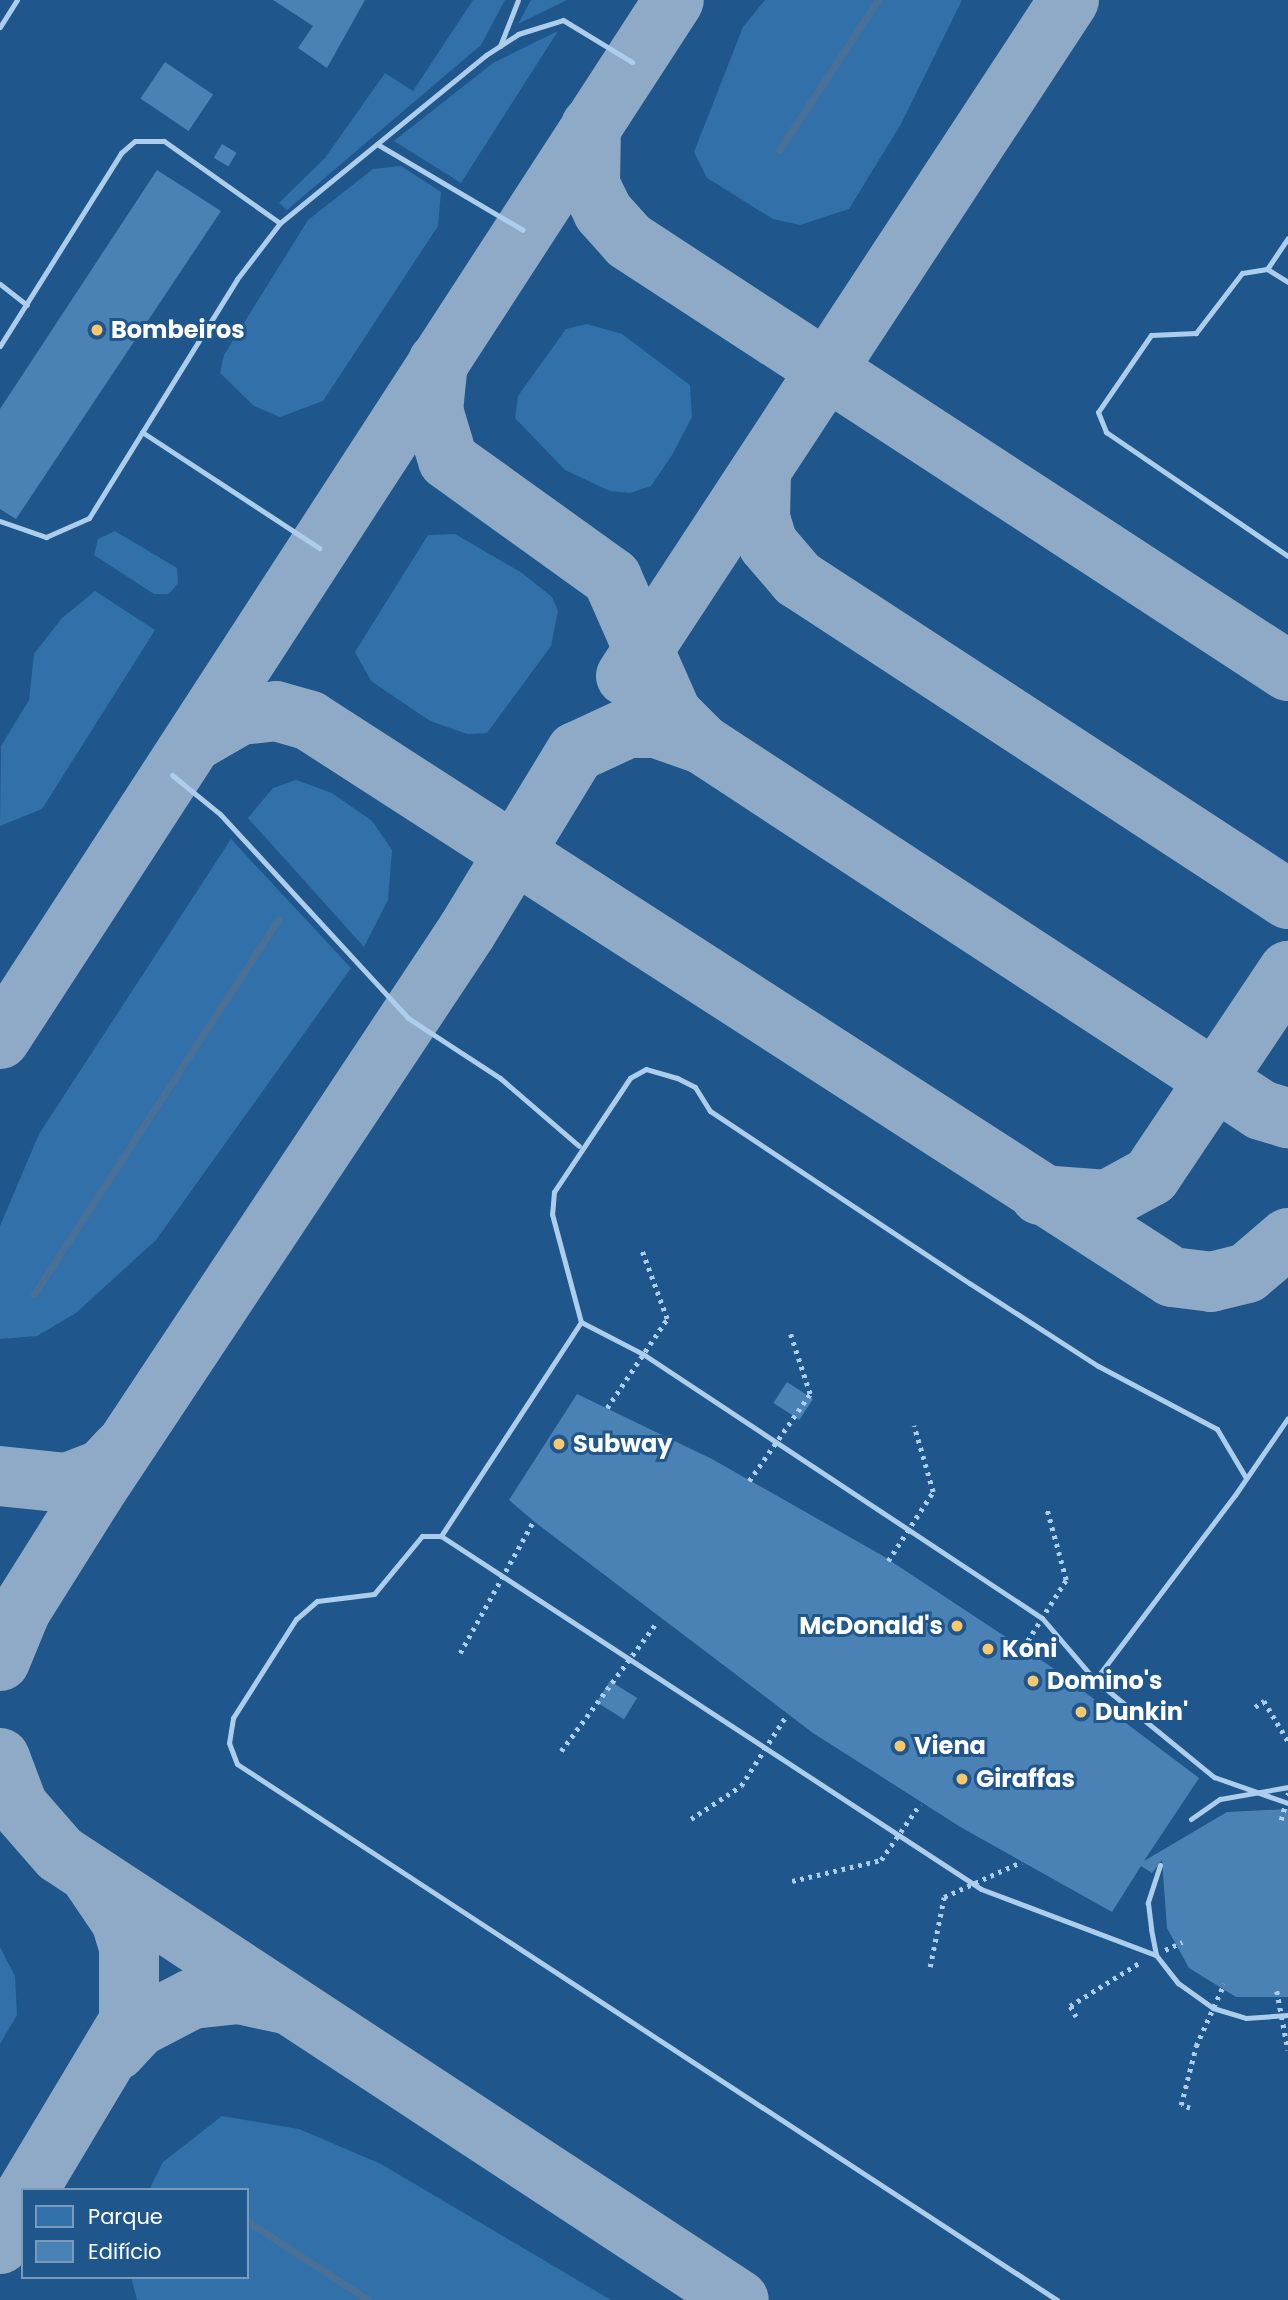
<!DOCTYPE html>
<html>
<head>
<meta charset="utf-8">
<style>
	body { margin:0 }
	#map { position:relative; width:1288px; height:2300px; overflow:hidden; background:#1f568c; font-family:Poppins,sans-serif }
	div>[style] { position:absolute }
	.green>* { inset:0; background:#3270a9 }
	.stream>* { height:7px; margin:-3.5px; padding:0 3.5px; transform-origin:3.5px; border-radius:3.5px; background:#497097 }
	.taxiway>* { height:60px; margin:-30px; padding:0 30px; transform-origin:30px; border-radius:30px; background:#8faac6 }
	.building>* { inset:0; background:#4b82b5; transform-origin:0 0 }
	.path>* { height:4.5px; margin-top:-2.25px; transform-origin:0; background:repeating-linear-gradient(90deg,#acceec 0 3.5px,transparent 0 8.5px) }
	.service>* { height:5px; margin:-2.5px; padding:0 2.5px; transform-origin:2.5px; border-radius:2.5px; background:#acceec }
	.path-bridge>* { height:4.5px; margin-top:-2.25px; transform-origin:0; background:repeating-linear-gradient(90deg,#acceec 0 3.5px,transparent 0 8.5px) }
	.dots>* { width:19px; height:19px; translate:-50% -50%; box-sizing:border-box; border:4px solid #1f568c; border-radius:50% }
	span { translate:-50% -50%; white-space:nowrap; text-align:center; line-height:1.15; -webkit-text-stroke:6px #1f568c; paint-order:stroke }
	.poi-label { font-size:24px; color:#fff; font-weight:700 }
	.left { translate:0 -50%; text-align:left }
	.right { translate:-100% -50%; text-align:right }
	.legend { position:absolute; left:21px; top:2188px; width:228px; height:91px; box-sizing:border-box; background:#1f568c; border:2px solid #799aba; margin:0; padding:9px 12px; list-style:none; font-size:21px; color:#fff }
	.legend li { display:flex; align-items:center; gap:14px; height:35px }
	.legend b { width:35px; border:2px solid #799aba }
</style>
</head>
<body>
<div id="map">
	<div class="green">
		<i style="clip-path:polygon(473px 0,505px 0,481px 45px,287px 210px,279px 203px,325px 158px,385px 73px,413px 91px)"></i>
		<i style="clip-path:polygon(531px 0,567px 0,518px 24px)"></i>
		<i style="clip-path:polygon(765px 0,962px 0,901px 124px,849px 209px,800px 225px,773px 219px,707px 178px,694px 152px,743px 27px)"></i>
		<i style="clip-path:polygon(558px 31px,461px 183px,394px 141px,493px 63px)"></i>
		<i style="clip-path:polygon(401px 166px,441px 192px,438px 226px,323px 401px,280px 417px,254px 406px,220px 373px,224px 355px,308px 220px,373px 169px)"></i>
		<i style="clip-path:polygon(587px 324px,622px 334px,690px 385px,692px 417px,672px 455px,651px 486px,630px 493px,610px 491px,565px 470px,515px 418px,518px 396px,566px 329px)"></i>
		<i style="clip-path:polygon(115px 531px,177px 568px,178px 583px,169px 594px,154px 594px,94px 555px,98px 539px)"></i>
		<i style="clip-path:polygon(455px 534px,522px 573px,552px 597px,558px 611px,551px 646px,487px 733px,467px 734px,430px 721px,371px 681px,355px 652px,428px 535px)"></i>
		<i style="clip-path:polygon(95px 591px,155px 630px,42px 809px,0 826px,1px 746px,29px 700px,34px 654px,62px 618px)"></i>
		<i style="clip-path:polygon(296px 780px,332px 793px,372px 821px,392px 850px,388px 900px,364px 947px,248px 818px,273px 788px)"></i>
		<i style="clip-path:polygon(231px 839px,351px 968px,156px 1240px,76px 1313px,37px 1336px,0 1339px,0 1226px,39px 1134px)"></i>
		<i style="clip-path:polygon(0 1947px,15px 1976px,17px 2015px,0 2044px)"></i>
		<i style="clip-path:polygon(222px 2116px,299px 2129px,381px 2164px,611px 2300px,137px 2300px,131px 2277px,247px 2277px,247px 2190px,149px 2190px,163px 2162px)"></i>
	</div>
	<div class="stream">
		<i style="left:779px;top:150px;width:180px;rotate:-56.6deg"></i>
		<i style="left:34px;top:1294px;width:447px;rotate:-56.9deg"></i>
		<i style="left:247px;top:2221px;width:145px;rotate:33.1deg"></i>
	</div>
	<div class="taxiway">
		<i style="left:591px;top:126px;width:59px;rotate:91deg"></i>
		<i style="left:590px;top:185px;width:30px;rotate:64deg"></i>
		<i style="left:603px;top:212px;width:39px;rotate:48deg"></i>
		<i style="left:629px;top:241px;width:787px;rotate:33.12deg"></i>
		<i style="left:438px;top:362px;width:48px;rotate:95.9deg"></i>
		<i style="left:433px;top:410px;width:52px;rotate:73.3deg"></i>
		<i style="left:448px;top:460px;width:202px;rotate:35.7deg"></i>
		<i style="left:612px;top:578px;width:149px;rotate:66.2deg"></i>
		<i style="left:672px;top:714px;width:42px;rotate:45deg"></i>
		<i style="left:702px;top:744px;width:668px;rotate:33.21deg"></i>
		<i style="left:1261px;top:1110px;width:28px;rotate:17deg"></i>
		<i style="left:761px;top:471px;width:47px;rotate:91.2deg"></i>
		<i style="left:760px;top:518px;width:27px;rotate:73deg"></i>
		<i style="left:768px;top:544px;width:46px;rotate:49.4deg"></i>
		<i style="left:798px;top:579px;width:585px;rotate:33.15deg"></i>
		<i style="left:626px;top:676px;width:808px;rotate:-56.76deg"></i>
		<i style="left:195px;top:741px;width:52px;rotate:-30deg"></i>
		<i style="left:240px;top:715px;width:36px;rotate:-6deg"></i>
		<i style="left:276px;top:711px;width:35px;rotate:16deg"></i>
		<i style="left:310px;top:721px;width:1026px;rotate:32.82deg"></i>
		<i style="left:1172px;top:1277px;width:39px;rotate:7deg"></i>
		<i style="left:1211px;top:1282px;width:37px;rotate:-14deg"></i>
		<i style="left:1247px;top:1273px;width:54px;rotate:-40.5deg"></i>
		<i style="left:0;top:1039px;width:1238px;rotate:-57.03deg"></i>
		<i style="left:1040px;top:1195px;width:67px;rotate:4.3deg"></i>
		<i style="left:1107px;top:1200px;width:50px;rotate:-28.6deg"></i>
		<i style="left:1151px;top:1176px;width:247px;rotate:-56.2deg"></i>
		<i style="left:0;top:1476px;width:67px;rotate:6deg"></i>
		<i style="left:67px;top:1483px;width:39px;rotate:-21deg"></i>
		<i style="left:103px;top:1469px;width:26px;rotate:-47deg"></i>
		<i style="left:0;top:1661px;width:55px;rotate:-67.6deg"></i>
		<i style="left:21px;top:1610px;width:139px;rotate:-57.9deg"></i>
		<i style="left:95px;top:1492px;width:673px;rotate:-56.45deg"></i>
		<i style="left:467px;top:931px;width:210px;rotate:-58.7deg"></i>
		<i style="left:576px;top:752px;width:57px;rotate:-24.8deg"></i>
		<i style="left:628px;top:728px;width:28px"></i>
		<i style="left:656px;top:728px;width:49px;rotate:19.2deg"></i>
		<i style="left:0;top:1758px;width:51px;rotate:69.4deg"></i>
		<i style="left:18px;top:1806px;width:64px;rotate:48.8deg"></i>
		<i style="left:60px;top:1854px;width:812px;rotate:33.3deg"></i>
		<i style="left:116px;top:2051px;width:33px;rotate:-47deg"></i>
		<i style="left:138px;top:2027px;width:61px;rotate:-27.4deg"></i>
		<i style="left:192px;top:1999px;width:47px;rotate:-6.1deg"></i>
		<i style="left:239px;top:1994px;width:47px;rotate:12.3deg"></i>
		<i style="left:28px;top:2190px;width:197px;rotate:-59.1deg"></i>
		<i style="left:129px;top:2021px;width:74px;rotate:-90deg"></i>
		<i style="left:129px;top:1947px;width:27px;rotate:-107deg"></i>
		<i style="left:121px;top:1921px;width:52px;rotate:-124deg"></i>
		<i style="left:0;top:2244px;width:52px;rotate:-63.9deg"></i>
	</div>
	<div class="building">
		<i style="clip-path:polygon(273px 0,365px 0,327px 68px,298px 48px,313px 26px)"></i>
		<i style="left:165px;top:62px;width:58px;height:44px;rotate:34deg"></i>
		<i style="left:222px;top:144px;width:17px;height:16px;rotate:31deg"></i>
		<i style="clip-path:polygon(157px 170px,221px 211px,16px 519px,0 509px,0 409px)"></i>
		<i style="left:787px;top:1382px;width:31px;height:25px;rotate:33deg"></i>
		<i style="clip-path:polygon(577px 1394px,712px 1459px,883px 1556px,1050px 1666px,1199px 1778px,1144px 1861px,1227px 1812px,1288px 1809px,1288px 1997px,1236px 1997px,1189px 1968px,1167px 1928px,1162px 1860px,1152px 1873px,1141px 1866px,1112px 1912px,962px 1828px,813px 1733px,536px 1523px,509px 1500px)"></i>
		<i style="left:610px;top:1681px;width:32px;height:25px;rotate:32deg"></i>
	</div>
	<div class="path">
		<i style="left:1255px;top:1707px;width:11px;rotate:-34deg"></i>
		<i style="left:1264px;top:1701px;width:47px;rotate:59deg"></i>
		<i style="left:1165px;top:1950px;width:19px;rotate:-25deg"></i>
		<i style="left:1076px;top:2017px;width:13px;rotate:-119deg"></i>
		<i style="left:1070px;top:2006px;width:81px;rotate:-31.9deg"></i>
	</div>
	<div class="service">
		<i style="left:0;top:27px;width:32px;rotate:-58deg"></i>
		<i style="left:500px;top:46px;width:49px;rotate:-68.6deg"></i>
		<i style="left:377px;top:144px;width:169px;rotate:30.5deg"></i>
		<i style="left:1288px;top:238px;width:37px;rotate:124deg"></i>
		<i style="left:1267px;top:269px;width:25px;rotate:32deg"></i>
		<i style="left:1267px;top:269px;width:25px;rotate:171deg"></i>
		<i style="left:1242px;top:273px;width:76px;rotate:127.5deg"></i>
		<i style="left:1196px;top:333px;width:45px;rotate:177.5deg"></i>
		<i style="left:1151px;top:335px;width:93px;rotate:124.5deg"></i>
		<i style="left:1098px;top:412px;width:22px;rotate:68deg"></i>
		<i style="left:1106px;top:432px;width:220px;rotate:34.3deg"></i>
		<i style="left:0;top:284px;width:34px;rotate:38deg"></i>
		<i style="left:0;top:346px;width:228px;rotate:-57.9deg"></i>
		<i style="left:121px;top:153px;width:18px;rotate:-41deg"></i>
		<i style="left:135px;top:141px;width:29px"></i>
		<i style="left:164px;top:141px;width:142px;rotate:35.3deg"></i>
		<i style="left:142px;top:432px;width:212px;rotate:33.2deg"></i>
		<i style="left:0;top:521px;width:49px;rotate:19.2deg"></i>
		<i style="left:46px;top:537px;width:47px;rotate:-23.8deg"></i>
		<i style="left:89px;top:518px;width:281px;rotate:-58.2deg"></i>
		<i style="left:237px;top:279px;width:71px;rotate:-52.5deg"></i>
		<i style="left:280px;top:223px;width:266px;rotate:-39.2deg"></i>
		<i style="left:486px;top:55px;width:38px;rotate:-33deg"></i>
		<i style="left:518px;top:34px;width:47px;rotate:-17.3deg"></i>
		<i style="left:563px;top:20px;width:81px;rotate:31.3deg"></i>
		<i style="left:172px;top:775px;width:62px;rotate:39.1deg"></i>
		<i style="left:220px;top:814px;width:277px;rotate:47.3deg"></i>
		<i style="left:408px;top:1018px;width:110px;rotate:33.1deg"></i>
		<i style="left:500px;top:1078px;width:104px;rotate:40.7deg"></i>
		<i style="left:581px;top:1322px;width:256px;rotate:123.2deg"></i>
		<i style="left:441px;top:1536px;width:645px;rotate:33.17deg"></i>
		<i style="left:981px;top:1889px;width:187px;rotate:20.7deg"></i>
		<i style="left:1246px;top:1478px;width:57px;rotate:-120.6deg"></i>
		<i style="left:1217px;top:1429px;width:135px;rotate:-152.1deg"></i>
		<i style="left:1098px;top:1366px;width:153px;rotate:-147.2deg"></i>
		<i style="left:969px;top:1283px;width:311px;rotate:-146.4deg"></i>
		<i style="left:710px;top:1111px;width:28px;rotate:-122deg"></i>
		<i style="left:695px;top:1087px;width:20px;rotate:-153deg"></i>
		<i style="left:677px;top:1078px;width:32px;rotate:-164deg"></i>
		<i style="left:646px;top:1069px;width:18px;rotate:151deg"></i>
		<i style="left:630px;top:1078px;width:137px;rotate:123.7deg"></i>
		<i style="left:554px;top:1192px;width:22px;rotate:95deg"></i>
		<i style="left:552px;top:1214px;width:112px;rotate:75deg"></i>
		<i style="left:581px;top:1322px;width:70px;rotate:27.3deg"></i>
		<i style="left:643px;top:1354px;width:478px;rotate:33.5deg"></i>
		<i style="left:1042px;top:1618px;width:82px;rotate:49.5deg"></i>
		<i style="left:1095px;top:1680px;width:232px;rotate:-52.9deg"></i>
		<i style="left:1235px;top:1495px;width:93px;rotate:-55.5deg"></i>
		<i style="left:441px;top:1536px;width:19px;rotate:180deg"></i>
		<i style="left:422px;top:1536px;width:75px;rotate:129.6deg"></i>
		<i style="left:374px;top:1594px;width:57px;rotate:173deg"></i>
		<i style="left:317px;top:1601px;width:28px;rotate:139deg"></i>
		<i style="left:296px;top:1619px;width:117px;rotate:122.5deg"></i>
		<i style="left:233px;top:1718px;width:25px;rotate:99deg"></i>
		<i style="left:229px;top:1743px;width:22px;rotate:69deg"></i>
		<i style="left:237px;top:1764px;width:980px;rotate:33.17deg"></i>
		<i style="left:1095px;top:1680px;width:154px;rotate:39.2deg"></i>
		<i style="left:1214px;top:1777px;width:78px;rotate:19.4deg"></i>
		<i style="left:1191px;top:1819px;width:35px;rotate:-35deg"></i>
		<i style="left:1220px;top:1799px;width:69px;rotate:-10deg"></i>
		<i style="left:1160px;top:1865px;width:40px;rotate:108deg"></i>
		<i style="left:1148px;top:1903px;width:26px;rotate:83deg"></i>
		<i style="left:1151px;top:1929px;width:26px;rotate:79deg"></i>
		<i style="left:1156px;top:1955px;width:36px;rotate:52deg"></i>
		<i style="left:1178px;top:1983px;width:43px;rotate:35.5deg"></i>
		<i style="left:1213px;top:2008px;width:34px;rotate:17deg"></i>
		<i style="left:1246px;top:2018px;width:42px;rotate:-4.1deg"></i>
	</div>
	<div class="path-bridge">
		<i style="left:607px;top:1408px;width:107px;rotate:-56deg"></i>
		<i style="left:667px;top:1319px;width:72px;rotate:-110.2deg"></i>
		<i style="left:749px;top:1481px;width:106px;rotate:-55deg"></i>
		<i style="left:810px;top:1394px;width:67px;rotate:-108.2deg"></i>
		<i style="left:888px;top:1561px;width:82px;rotate:-56.9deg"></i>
		<i style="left:933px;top:1492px;width:69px;rotate:-106.1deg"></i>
		<i style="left:1023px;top:1648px;width:80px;rotate:-57.7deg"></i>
		<i style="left:1066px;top:1580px;width:73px;rotate:-105.2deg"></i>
		<i style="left:460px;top:1653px;width:150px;rotate:-60.9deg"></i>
		<i style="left:561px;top:1751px;width:161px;rotate:-53.3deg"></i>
		<i style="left:691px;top:1819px;width:60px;rotate:-33.4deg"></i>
		<i style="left:741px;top:1786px;width:83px;rotate:-57.3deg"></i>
		<i style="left:1281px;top:1820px;width:28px;rotate:-75deg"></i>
		<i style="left:792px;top:1881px;width:91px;rotate:-13.3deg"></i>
		<i style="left:881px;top:1860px;width:68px;rotate:-55.1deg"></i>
		<i style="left:930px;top:1967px;width:71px;rotate:-78.7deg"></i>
		<i style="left:944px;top:1897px;width:85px;rotate:-24.4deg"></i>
		<i style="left:1277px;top:1991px;width:60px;rotate:79.4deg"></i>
		<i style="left:1190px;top:2108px;width:9px;rotate:-162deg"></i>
		<i style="left:1181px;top:2105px;width:61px;rotate:-75.7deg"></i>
		<i style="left:1196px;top:2046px;width:68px;rotate:-65.7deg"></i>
	</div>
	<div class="dots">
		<i style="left:97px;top:330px;background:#fac76c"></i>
		<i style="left:559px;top:1444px;background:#fac76c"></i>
		<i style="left:957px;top:1626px;background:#fac76c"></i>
		<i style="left:988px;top:1649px;background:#fac76c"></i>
		<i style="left:1033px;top:1681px;background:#fac76c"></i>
		<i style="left:1081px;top:1712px;background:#fac76c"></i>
		<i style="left:900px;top:1746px;background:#fac76c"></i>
		<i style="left:962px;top:1779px;background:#fac76c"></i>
	</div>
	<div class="poi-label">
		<span class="left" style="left:111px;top:330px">Bombeiros</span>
		<span class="left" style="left:573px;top:1444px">Subway</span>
		<span class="right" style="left:943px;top:1626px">McDonald's</span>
		<span class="left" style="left:1002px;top:1649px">Koni</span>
		<span class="left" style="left:1047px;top:1681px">Domino's</span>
		<span class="left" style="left:1095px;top:1712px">Dunkin'</span>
		<span class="left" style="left:914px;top:1746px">Viena</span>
		<span class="left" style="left:976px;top:1779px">Giraffas</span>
	</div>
	<ul class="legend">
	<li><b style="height:19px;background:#3270a9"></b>Parque</li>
	<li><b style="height:19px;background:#4b82b5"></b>Edifício</li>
	</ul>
</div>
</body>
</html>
